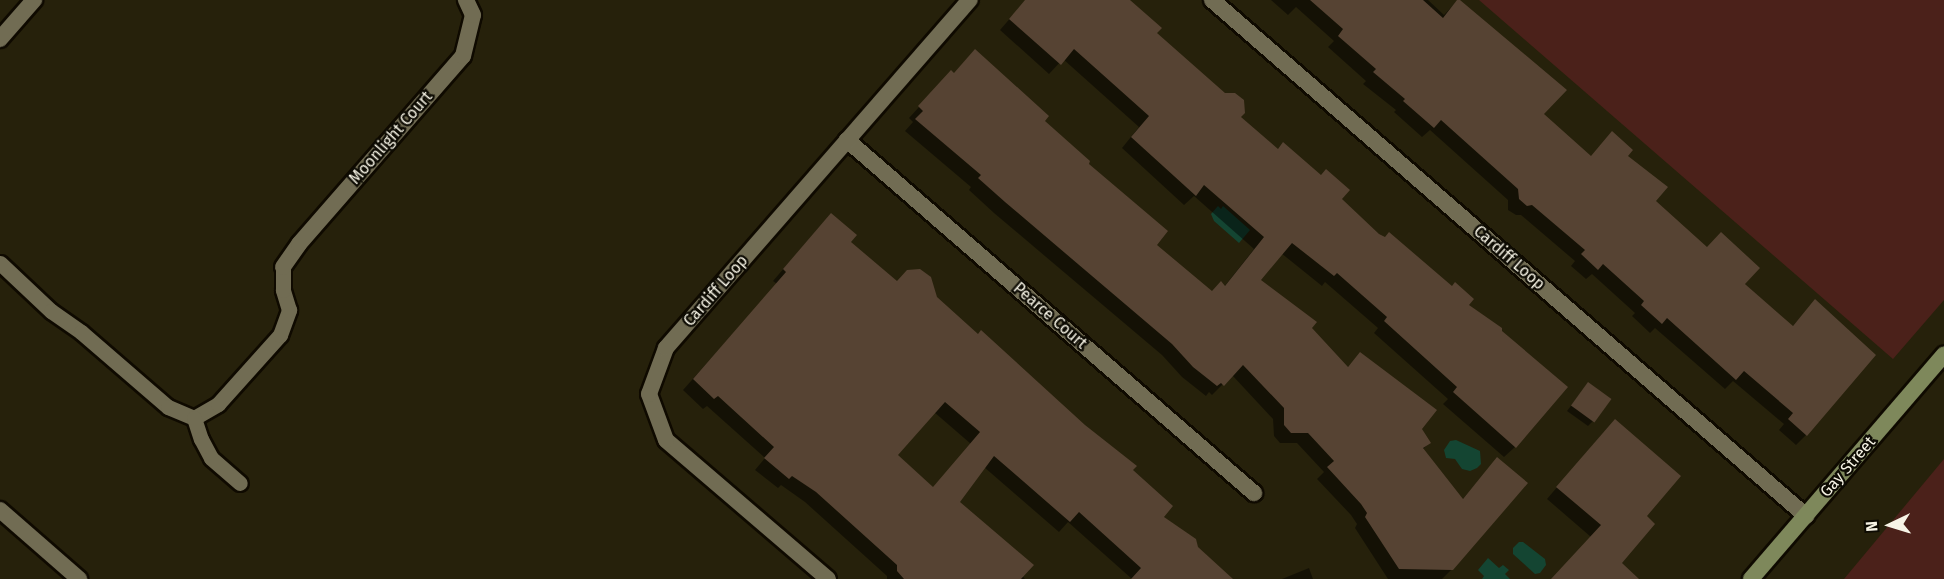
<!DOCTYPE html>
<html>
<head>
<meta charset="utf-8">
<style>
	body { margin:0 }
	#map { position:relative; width:1944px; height:579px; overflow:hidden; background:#26210b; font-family:"Fira Sans",sans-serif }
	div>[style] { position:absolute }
	.green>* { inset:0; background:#4b211a }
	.water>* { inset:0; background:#144532 }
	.shadow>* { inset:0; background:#0007 }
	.building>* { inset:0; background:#564333; transform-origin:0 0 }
	.roads { filter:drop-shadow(2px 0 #0f0a00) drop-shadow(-2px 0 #0f0a00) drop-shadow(0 2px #0f0a00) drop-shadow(0 -2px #0f0a00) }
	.service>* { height:15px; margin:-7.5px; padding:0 7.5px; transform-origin:7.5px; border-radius:7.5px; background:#716c53 }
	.minor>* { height:16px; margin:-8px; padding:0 8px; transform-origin:8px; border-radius:8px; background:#716c53 }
	.tertiary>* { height:16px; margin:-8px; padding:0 8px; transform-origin:8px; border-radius:8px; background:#716c53 }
	.secondary>* { height:16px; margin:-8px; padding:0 8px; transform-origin:8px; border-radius:8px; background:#7e885b }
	span { translate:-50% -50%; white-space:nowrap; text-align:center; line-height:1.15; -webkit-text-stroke:4.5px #0d0b03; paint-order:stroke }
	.street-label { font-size:16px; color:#f7f4e6 }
	.north { position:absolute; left:1860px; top:495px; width:60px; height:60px; -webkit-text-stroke:4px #0d0b03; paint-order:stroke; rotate:266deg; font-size:16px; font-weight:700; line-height:24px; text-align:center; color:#f7f4e6 }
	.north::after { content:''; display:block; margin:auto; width:21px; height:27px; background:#f7f4e6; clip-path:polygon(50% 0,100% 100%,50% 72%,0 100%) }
</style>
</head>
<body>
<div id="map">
	<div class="green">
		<i style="clip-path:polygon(1479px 0,1944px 0,1944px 300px,1893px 359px)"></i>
		<i style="clip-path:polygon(1944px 459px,1944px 579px,1844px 579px)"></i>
	</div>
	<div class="water">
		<i style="clip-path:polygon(1218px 206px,1221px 209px,1223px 206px,1250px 230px,1239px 243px,1214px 221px,1211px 214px)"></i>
		<i style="clip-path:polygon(1456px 440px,1480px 451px,1481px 464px,1477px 468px,1470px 471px,1462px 469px,1455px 459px,1446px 458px,1444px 450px,1450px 441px)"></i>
		<i style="clip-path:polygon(1519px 542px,1523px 542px,1545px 559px,1546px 565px,1540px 573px,1535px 574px,1513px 554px,1513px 548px)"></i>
		<i style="clip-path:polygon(1488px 558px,1499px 568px,1503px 565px,1509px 570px,1505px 574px,1510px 579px,1482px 579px,1484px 576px,1478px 570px)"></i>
	</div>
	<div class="shadow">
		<i style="clip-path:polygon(1026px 0,1116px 0,1155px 33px,1239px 117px,1378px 235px,1466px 305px,1515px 447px,1504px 457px,1443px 404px,1448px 399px,1374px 333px,1378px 328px,1325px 282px,1322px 286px,1281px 253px,1259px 280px,1347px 368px,1360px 354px,1420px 429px,1429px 443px,1422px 450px,1462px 500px,1497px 459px,1452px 569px,1442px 579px,1388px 579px,1355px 528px,1357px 524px,1351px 515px,1317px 479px,1324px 472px,1297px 443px,1280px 443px,1274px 436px,1273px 419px,1232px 375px,1212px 395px,1209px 392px,1206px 396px,1182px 377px,1162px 355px,994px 213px,969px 190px,971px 187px,905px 131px,913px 122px,909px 118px,941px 83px,1043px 121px,1086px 164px,1155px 245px,1211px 293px,1224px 287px,1254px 249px,1194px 196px,1184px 205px,1122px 148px,1139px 127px,1063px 59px,1049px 74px,1000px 30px)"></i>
		<i style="clip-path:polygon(1271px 0,1428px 0,1444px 15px,1458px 0,1542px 114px,1590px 157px,1626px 156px,1654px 201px,1792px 327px,1815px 301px,1806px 435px,1796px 445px,1779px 430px,1784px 424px,1733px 381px,1725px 389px,1655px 328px,1650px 333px,1632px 316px,1635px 313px,1592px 274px,1586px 279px,1571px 266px,1575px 261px,1521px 215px,1516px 215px,1508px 210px,1508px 200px,1430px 130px,1422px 137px,1394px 112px,1396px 110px,1363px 84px,1366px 81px,1328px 47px,1334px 41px,1296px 7px,1288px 15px)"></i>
		<i style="clip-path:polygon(evenodd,821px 225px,849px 242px,896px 283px,935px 298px,1131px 471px,1162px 517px,1231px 579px,1132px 579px,1068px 522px,1059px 532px,984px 467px,958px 502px,1025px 579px,887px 579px,887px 576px,805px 502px,781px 485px,778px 488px,755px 470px,765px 458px,707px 406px,703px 409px,683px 390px,777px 284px,773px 281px,821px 225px,934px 412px,971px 444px,933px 488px,896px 455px,934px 412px)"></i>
		<i style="clip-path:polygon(1583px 390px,1593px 421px,1588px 426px,1567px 411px)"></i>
		<i style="clip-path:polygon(1604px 432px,1645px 516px,1620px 563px,1636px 579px,1552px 579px,1591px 537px,1547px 499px)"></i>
		<i style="clip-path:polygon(1309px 568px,1313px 579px,1282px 579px)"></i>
	</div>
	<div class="building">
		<i style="clip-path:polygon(1025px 0,1130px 0,1162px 28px,1157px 33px,1225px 93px,1235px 93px,1244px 100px,1245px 113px,1241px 117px,1278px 149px,1283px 142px,1321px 175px,1326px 169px,1350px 190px,1342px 199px,1379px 234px,1385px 237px,1389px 232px,1452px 286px,1455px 282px,1474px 299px,1469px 305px,1502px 328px,1502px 331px,1568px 387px,1516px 448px,1453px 392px,1457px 387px,1384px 321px,1387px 317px,1337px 273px,1334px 276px,1292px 243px,1261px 280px,1317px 322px,1312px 328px,1348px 367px,1360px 352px,1437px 410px,1422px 429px,1431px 443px,1423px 448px,1463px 499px,1497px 457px,1528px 483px,1453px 570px,1399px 569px,1365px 517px,1367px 513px,1361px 504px,1327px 467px,1334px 461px,1308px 433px,1291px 433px,1284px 425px,1284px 408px,1243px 365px,1224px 386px,1221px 383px,1217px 386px,1193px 367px,1172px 344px,1005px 202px,978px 178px,981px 175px,915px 119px,923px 111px,918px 106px,951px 70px,954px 73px,975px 49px,1049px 116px,1045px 121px,1090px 161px,1089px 164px,1168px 231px,1157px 245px,1212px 291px,1221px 281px,1225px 286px,1264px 237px,1204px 185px,1196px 196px,1131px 137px,1149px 116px,1074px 49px,1061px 65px,1009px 19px)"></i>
		<i style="clip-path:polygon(1310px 0,1423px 0,1443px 18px,1457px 0,1460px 0,1567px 90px,1544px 114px,1591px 156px,1612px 131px,1633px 150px,1628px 156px,1668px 187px,1656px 201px,1707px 247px,1721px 232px,1760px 268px,1745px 284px,1793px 326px,1815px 299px,1876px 355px,1807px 436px,1788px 419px,1793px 413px,1744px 371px,1736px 380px,1667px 318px,1662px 324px,1641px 305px,1644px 301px,1603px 264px,1598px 270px,1581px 254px,1585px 250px,1532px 205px,1527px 206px,1519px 199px,1518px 189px,1441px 120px,1434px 128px,1403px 101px,1405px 99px,1373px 72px,1376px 69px,1338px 36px,1343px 29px)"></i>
		<i style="clip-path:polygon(evenodd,831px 213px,857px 235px,851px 242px,897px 281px,907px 270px,920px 269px,931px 277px,937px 297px,978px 334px,981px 330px,1085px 425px,1137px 466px,1133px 470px,1173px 506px,1164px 517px,1196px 539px,1198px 547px,1233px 579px,1131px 579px,1141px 568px,1079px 512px,1070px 522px,994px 456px,960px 502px,1034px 565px,1021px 579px,904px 579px,897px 571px,897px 565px,816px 492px,792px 476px,789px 479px,764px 458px,774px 447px,718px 396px,714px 399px,693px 379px,786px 272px,783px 269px,831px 213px,945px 402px,980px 432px,933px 487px,898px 455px,945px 402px)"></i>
		<i style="left:1588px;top:382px;width:29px;height:29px;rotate:36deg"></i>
		<i style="clip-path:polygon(1615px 419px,1681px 476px,1647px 516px,1655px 524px,1622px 563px,1639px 579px,1551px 579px,1601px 525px,1556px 487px)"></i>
	</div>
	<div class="roads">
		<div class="service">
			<i style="left:0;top:263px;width:70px;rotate:43.3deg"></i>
			<i style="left:51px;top:311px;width:37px;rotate:35deg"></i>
			<i style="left:81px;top:332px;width:115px;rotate:40.8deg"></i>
			<i style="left:168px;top:407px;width:28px;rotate:23deg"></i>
			<i style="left:194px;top:418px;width:28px;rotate:-30deg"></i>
			<i style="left:218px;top:404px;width:93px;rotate:-48.1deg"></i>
			<i style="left:280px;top:335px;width:27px;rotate:-70deg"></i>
			<i style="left:289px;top:310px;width:21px;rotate:-107deg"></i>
			<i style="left:283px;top:290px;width:23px;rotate:-90deg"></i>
			<i style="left:194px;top:418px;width:22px;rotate:72deg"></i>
			<i style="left:201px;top:439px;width:21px;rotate:62deg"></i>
			<i style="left:211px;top:458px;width:38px;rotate:41deg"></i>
		</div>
		<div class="minor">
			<i style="left:1212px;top:0;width:787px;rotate:40.98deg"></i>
			<i style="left:0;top:39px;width:52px;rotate:-48.9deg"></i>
			<i style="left:847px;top:140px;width:539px;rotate:40.94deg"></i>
			<i style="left:283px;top:267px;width:28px;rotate:-55deg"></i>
			<i style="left:299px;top:244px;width:249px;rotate:-48.9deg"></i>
			<i style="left:463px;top:56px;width:42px;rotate:-76.3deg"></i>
			<i style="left:473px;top:15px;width:17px;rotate:-115deg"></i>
			<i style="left:828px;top:579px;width:213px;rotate:-139.4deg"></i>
			<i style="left:666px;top:440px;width:49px;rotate:-110.3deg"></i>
			<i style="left:649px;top:394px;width:49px;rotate:-69.7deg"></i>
			<i style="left:666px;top:348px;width:462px;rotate:-48.9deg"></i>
		</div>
		<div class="tertiary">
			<i style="left:0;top:510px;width:105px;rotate:41.1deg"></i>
		</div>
		<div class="secondary">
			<i style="left:1751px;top:579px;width:296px;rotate:-49.3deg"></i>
		</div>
	</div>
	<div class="street-label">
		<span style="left:391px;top:138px;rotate:-49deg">Moonlight Court</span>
		<span style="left:1509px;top:258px;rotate:41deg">Cardiff Loop</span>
		<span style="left:716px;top:291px;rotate:-49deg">Cardiff Loop</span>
		<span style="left:1050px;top:316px;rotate:41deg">Pearce Court</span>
		<span style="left:1848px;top:467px;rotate:-49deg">Gay Street</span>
	</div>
	<div class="north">N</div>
</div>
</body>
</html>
